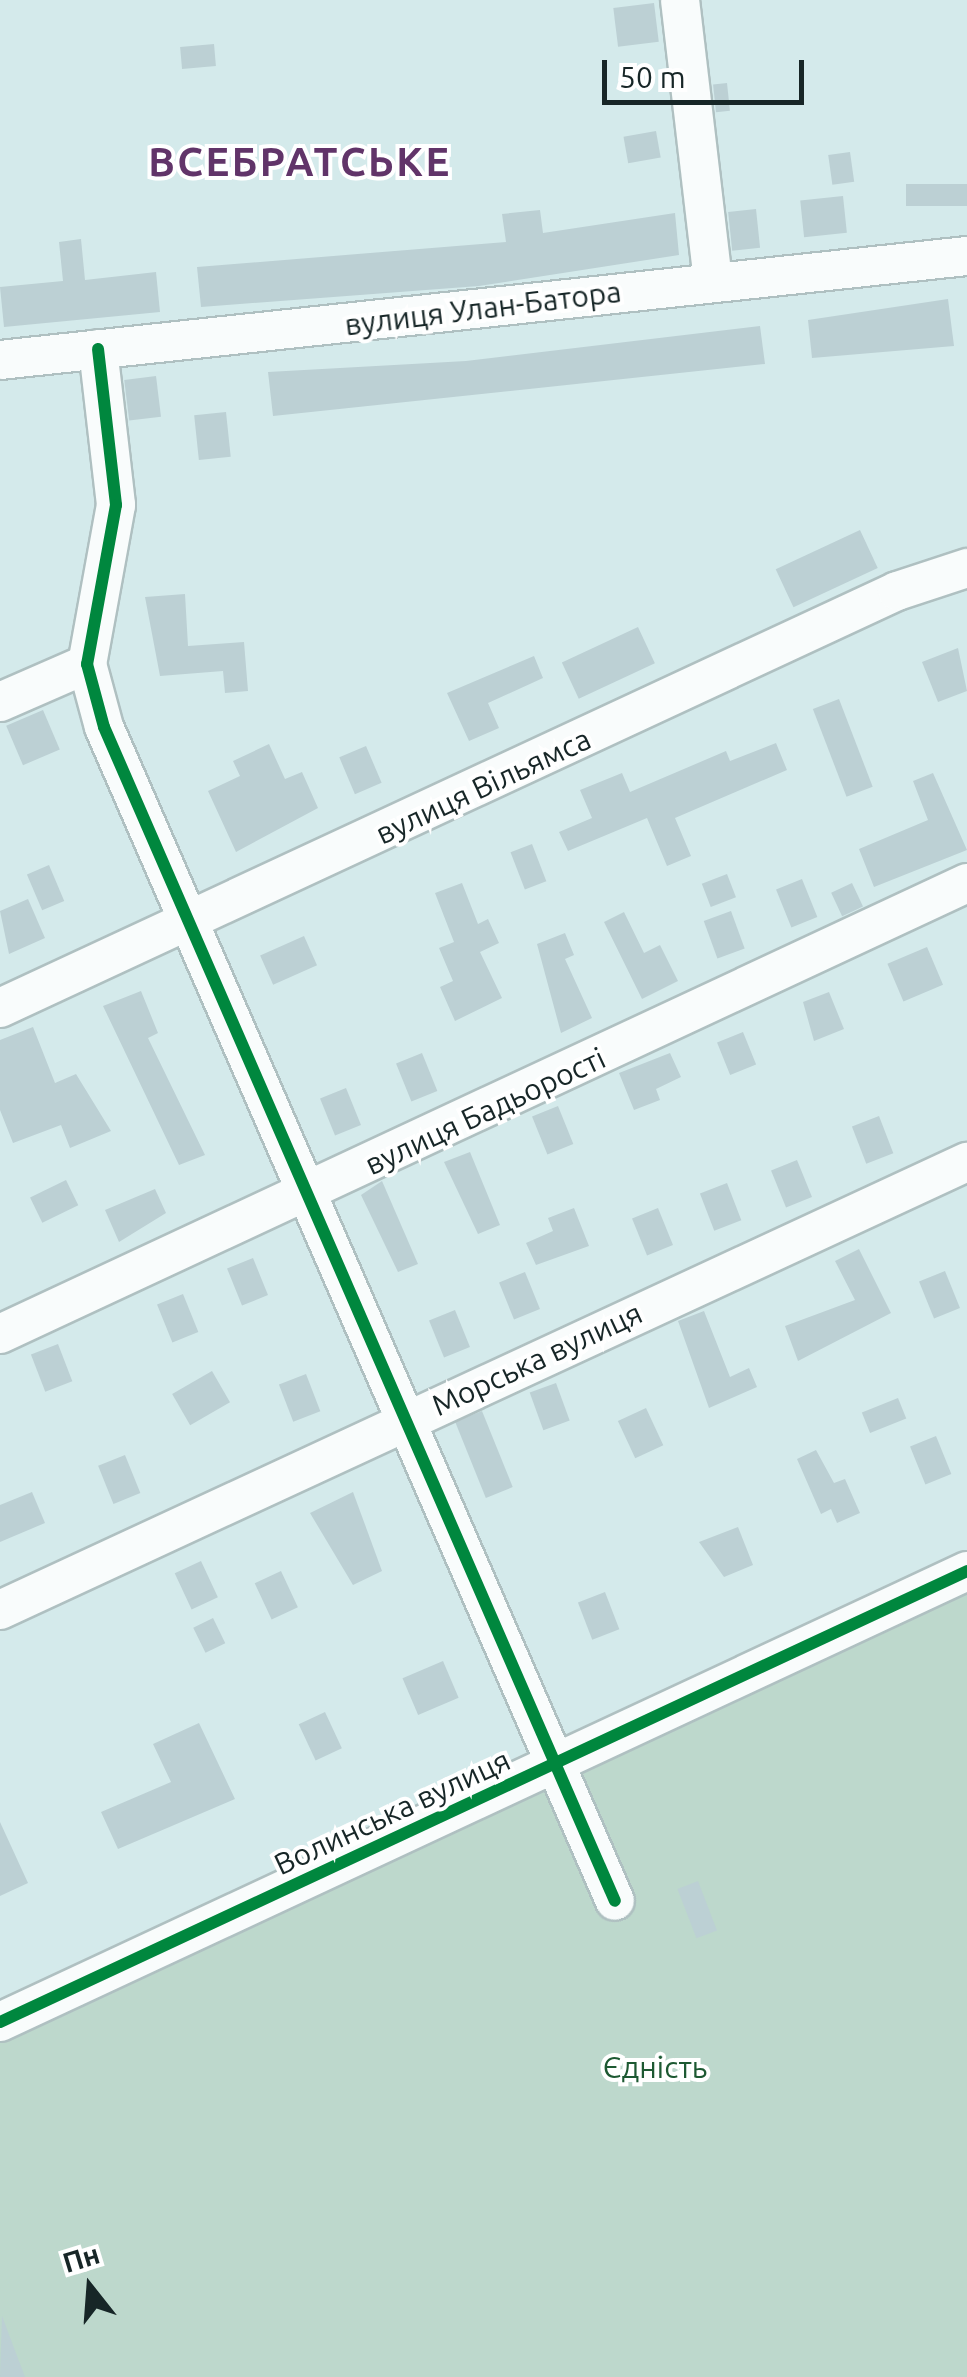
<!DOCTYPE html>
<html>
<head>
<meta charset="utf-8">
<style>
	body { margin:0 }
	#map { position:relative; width:967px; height:2377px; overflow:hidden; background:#d4eaeb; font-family:Ubuntu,sans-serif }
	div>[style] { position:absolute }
	.green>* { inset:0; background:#bdd8cc }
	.building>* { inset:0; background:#bcd0d4; transform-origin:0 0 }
	.roads { filter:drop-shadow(2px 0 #afc0c1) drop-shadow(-2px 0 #afc0c1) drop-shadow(0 2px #afc0c1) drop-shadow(0 -2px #afc0c1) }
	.minor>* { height:38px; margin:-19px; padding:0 19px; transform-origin:19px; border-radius:19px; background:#f9fcfc }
	.cycleway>* { height:12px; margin:-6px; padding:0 6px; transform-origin:6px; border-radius:6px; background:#00873e }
	span { translate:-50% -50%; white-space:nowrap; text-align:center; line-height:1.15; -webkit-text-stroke:8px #fff; paint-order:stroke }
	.street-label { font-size:30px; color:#172627 }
	.park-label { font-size:30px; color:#1d5932 }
	.district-label { font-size:40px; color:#613469; font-weight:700; letter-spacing:2.5px }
	.north { position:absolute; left:40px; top:2237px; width:100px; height:100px; -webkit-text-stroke:8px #fff; paint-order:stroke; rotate:343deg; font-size:28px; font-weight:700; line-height:40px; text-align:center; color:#172627 }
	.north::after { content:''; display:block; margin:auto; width:35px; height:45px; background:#172627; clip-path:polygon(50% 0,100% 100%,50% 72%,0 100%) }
	.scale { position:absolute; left:602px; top:60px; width:202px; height:45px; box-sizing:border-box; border:5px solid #172627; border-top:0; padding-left:12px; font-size:30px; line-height:35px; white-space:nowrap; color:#172627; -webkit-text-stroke:8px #fff; paint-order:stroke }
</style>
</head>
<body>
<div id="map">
	<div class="green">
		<i style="clip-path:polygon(967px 1580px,967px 2377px,0 2377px,0 2030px)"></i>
	</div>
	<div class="building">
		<i style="left:654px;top:3px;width:39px;height:41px;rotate:83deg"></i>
		<i style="left:214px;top:44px;width:22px;height:34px;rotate:85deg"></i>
		<i style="left:727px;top:83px;width:28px;height:14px;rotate:84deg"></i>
		<i style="left:656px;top:131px;width:27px;height:33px;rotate:80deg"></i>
		<i style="left:850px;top:152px;width:30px;height:22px;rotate:82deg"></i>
		<i style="left:967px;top:184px;width:22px;height:61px;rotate:90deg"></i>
		<i style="left:843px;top:196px;width:37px;height:43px;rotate:84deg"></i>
		<i style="left:756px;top:209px;width:39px;height:28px;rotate:84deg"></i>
		<i style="clip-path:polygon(540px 210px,543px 233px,675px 213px,679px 255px,479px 286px,201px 307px,197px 267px,506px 242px,502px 214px)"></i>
		<i style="clip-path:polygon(81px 239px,85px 280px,156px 272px,160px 312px,4px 327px,0 287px,63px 281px,59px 242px)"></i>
		<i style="clip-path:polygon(948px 299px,954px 346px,812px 358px,808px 320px)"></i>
		<i style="clip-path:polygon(760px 326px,765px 364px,273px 416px,268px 372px,466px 361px)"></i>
		<i style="left:156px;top:376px;width:41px;height:32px;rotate:83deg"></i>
		<i style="left:226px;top:412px;width:45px;height:32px;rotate:84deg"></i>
		<i style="left:860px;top:530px;width:42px;height:93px;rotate:65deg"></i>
		<i style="clip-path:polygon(185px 594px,188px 646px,244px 642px,248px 691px,225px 693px,223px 671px,160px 676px,145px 597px)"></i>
		<i style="left:638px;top:627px;width:40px;height:84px;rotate:65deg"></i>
		<i style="clip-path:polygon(958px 648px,967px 691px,938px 702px,922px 662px)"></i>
		<i style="clip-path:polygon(534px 656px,543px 678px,488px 703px,499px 728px,469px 741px,447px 693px)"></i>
		<i style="left:839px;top:699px;width:94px;height:28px;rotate:69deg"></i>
		<i style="left:43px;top:710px;width:43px;height:40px;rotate:67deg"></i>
		<i style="clip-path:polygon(776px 743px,787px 770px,675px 818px,691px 856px,667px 866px,647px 818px,568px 851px,559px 832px,592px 818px,580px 790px,622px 773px,630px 792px,726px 751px,730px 761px)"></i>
		<i style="clip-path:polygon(269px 744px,285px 779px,302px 772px,318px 808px,236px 852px,208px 791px,240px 776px,233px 761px)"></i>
		<i style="left:366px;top:746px;width:40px;height:29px;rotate:67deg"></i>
		<i style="clip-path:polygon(933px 773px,967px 850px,874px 887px,859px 849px,928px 820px,913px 781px)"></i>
		<i style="left:532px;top:844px;width:40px;height:23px;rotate:69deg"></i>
		<i style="left:49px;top:865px;width:39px;height:24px;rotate:67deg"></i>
		<i style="left:727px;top:874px;width:25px;height:27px;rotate:69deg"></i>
		<i style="left:802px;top:879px;width:41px;height:28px;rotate:68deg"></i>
		<i style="clip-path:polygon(462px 883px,478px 924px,488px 919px,499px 943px,480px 952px,502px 998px,455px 1021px,440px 987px,453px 981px,439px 948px,454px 942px,435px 893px)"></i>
		<i style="left:852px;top:883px;width:26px;height:23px;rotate:65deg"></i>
		<i style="clip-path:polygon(28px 899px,45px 938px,9px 954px,0 911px)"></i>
		<i style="left:731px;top:911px;width:40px;height:29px;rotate:70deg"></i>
		<i style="clip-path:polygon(624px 912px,644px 953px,660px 945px,678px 981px,642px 999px,604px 922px)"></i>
		<i style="clip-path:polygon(565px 933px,574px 955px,565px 959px,592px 1018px,561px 1033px,537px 944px)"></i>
		<i style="left:304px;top:936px;width:32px;height:48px;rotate:66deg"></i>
		<i style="left:927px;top:947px;width:41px;height:43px;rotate:67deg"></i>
		<i style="clip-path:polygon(141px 991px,158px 1033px,148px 1038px,205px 1155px,179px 1165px,103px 1006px)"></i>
		<i style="clip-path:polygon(829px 992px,844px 1029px,814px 1041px,803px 1002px)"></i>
		<i style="clip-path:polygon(33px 1027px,55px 1083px,76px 1074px,111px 1131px,70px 1148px,61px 1125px,13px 1143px,0 1110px,0 1040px)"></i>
		<i style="left:743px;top:1032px;width:35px;height:28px;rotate:68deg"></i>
		<i style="left:422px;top:1053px;width:41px;height:28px;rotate:68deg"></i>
		<i style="clip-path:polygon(670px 1053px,681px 1077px,656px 1089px,660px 1100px,634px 1110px,619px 1073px)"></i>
		<i style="left:346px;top:1088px;width:40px;height:28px;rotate:68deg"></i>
		<i style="left:558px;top:1106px;width:41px;height:28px;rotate:68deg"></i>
		<i style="left:879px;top:1116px;width:40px;height:29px;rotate:69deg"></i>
		<i style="clip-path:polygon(470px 1152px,500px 1225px,478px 1234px,444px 1162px)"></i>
		<i style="left:797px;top:1160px;width:40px;height:28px;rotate:68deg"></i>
		<i style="left:66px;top:1180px;width:28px;height:40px;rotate:64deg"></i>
		<i style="clip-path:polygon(382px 1181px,418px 1264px,398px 1272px,361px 1195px)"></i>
		<i style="left:727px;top:1183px;width:40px;height:29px;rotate:69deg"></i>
		<i style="clip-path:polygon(155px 1189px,166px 1213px,119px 1242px,105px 1210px)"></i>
		<i style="clip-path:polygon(574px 1208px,589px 1246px,536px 1265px,526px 1243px,553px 1231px,548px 1218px)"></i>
		<i style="left:658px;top:1208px;width:40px;height:28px;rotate:68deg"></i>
		<i style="clip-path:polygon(859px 1249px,891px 1313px,798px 1361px,785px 1326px,855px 1300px,835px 1261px)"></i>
		<i style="left:253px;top:1258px;width:40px;height:28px;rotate:68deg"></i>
		<i style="left:945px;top:1271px;width:40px;height:28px;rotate:68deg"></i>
		<i style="left:525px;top:1272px;width:40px;height:28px;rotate:68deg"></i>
		<i style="left:183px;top:1294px;width:41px;height:28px;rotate:68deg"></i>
		<i style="left:455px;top:1310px;width:40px;height:28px;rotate:68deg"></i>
		<i style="clip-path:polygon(704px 1311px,730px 1377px,749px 1368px,757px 1387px,709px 1408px,678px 1321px)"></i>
		<i style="left:58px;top:1344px;width:40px;height:29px;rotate:69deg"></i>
		<i style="left:212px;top:1371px;width:36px;height:46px;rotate:60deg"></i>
		<i style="left:306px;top:1374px;width:40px;height:29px;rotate:69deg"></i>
		<i style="left:556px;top:1383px;width:40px;height:28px;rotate:70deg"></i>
		<i style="left:898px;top:1398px;width:22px;height:39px;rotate:68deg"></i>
		<i style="left:646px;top:1408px;width:41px;height:31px;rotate:65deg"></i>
		<i style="left:482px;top:1411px;width:82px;height:29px;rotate:68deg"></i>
		<i style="left:936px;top:1436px;width:41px;height:28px;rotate:68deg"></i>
		<i style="clip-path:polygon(816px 1450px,834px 1483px,845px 1479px,860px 1513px,837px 1523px,831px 1509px,821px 1514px,797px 1459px)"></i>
		<i style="left:125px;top:1455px;width:41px;height:29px;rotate:68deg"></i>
		<i style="clip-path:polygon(32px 1492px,45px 1523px,0 1542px,0 1505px)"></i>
		<i style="clip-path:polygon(353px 1492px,382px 1571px,353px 1585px,310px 1513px)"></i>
		<i style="clip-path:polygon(738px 1527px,753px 1565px,724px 1577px,699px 1542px)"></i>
		<i style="left:201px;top:1561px;width:40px;height:29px;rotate:65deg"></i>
		<i style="left:281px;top:1571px;width:40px;height:29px;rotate:65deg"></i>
		<i style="left:605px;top:1592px;width:40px;height:29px;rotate:69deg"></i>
		<i style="left:213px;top:1618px;width:28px;height:22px;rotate:64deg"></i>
		<i style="left:443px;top:1661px;width:40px;height:44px;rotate:67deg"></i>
		<i style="left:325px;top:1712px;width:40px;height:29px;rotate:65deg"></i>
		<i style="clip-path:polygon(199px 1723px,235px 1799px,118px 1849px,101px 1812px,171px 1782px,153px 1744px)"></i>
		<i style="clip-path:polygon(0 1822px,28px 1883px,0 1896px)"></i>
		<i style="left:698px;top:1881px;width:53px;height:22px;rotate:69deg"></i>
		<i style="clip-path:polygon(2px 2316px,25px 2377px,0 2377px)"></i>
	</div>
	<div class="roads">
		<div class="minor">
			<i style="left:680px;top:0;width:283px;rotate:83.3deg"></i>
			<i style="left:98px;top:349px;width:157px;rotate:83.4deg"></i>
			<i style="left:116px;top:505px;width:162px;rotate:100.3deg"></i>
			<i style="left:87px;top:664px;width:65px;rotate:74.9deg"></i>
			<i style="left:104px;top:727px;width:1280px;rotate:66.48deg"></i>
			<i style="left:0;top:360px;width:973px;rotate:-6.14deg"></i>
			<i style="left:0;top:702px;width:95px;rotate:-23.6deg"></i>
			<i style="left:0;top:1008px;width:989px;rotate:-24.93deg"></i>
			<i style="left:897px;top:591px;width:74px;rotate:-18.2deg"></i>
			<i style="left:0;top:1334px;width:1067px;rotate:-25deg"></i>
			<i style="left:0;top:1610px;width:1066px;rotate:-24.86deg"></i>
			<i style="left:0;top:2022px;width:1067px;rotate:-25deg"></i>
		</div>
	</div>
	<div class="cycleway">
		<i style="left:98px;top:349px;width:157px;rotate:83.4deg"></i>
		<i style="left:116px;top:505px;width:162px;rotate:100.3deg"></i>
		<i style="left:87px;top:664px;width:65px;rotate:74.9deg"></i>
		<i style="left:104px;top:727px;width:1280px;rotate:66.48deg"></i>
		<i style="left:0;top:2022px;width:1067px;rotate:-25deg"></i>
	</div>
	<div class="street-label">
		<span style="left:483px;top:308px;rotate:-7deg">вулиця Улан-Батора</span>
		<span style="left:483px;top:786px;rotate:-25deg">вулиця Вільямса</span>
		<span style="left:485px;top:1111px;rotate:-25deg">вулиця Бадьорості</span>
		<span style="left:537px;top:1359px;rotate:-25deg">Морська вулиця</span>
		<span style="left:392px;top:1812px;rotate:-25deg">Волинська вулиця</span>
	</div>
	<div class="park-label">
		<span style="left:655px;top:2067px">Єдність</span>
	</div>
	<div class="district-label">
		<span style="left:300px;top:162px">ВСЕБРАТСЬКЕ</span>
	</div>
	<div class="north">Пн</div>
	<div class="scale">50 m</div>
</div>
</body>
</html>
